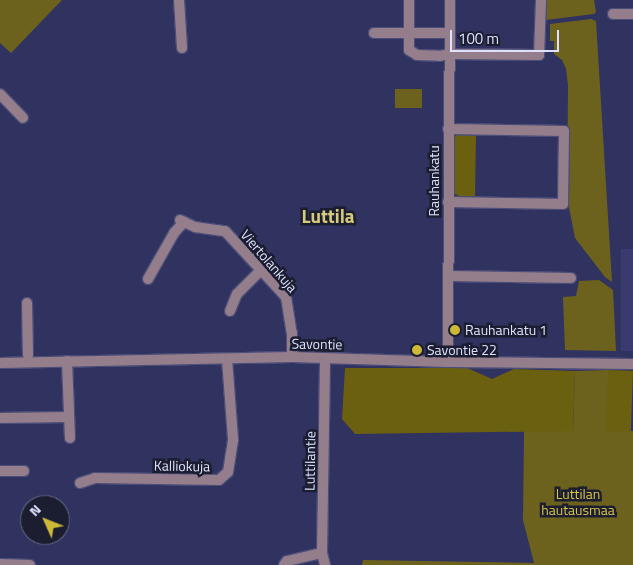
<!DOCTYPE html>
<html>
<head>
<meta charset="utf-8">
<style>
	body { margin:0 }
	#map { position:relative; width:633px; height:565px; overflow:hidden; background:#30325f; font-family:"Titillium Web",sans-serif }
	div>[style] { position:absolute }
	.built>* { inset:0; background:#393a6e; transform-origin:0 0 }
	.green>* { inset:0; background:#6d621d; transform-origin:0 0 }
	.forest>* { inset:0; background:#6b5f10; transform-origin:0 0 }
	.roads { filter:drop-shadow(1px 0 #4c4e79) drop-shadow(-1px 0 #4c4e79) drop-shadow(0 1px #4c4e79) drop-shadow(0 -1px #4c4e79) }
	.minor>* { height:10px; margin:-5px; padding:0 5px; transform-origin:5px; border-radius:5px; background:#957e8c }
	.dots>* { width:14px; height:14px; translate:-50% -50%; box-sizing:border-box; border:2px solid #1b1d31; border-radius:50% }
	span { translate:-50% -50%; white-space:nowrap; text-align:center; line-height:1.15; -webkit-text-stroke:5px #1b1d31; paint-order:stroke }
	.street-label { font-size:14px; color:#dfe2ff }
	.poi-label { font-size:14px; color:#dfe2ff }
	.left { translate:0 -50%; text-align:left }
	.park-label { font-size:14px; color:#dac542 }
	.district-label { font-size:19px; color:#d6ca7c; font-weight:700 }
	.north { position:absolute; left:20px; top:495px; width:50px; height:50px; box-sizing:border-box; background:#1b1d31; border:1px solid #696c83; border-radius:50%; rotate:314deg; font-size:14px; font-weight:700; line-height:20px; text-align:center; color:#dfe2ff }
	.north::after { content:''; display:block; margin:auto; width:18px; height:22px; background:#cdb938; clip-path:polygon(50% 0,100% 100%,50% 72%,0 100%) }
	.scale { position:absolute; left:450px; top:30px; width:109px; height:22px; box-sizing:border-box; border:2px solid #dfe2ff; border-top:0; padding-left:6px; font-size:15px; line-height:18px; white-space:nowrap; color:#dfe2ff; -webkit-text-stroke:4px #1b1d31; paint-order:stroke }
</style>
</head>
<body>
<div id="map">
	<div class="built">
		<i style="left:633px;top:249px;width:102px;height:12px;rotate:90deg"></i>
	</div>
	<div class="green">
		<i style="clip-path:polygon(0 0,62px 0,11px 53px,0 43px)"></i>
		<i style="clip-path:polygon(544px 0,594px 0,596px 12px,594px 14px,546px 20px,544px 18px)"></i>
		<i style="clip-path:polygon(591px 19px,596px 21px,612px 282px,605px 277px,575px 238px,567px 197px,568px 85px,566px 69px,562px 60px,554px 54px,554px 41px,550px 41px,550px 24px)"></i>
		<i style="left:395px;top:89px;width:27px;height:19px"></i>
		<i style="clip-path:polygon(599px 280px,613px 290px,616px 351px,565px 350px,563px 297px,576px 296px,579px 281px)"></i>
		<i style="clip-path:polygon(608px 370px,608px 431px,633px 431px,633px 565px,362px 565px,363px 560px,534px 563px,523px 520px,524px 431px,573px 431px,575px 371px)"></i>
	</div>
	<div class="forest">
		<i style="clip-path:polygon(458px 133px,476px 134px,475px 198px,460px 197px,454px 193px,455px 137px)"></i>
		<i style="clip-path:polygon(345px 368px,467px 368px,492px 379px,514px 369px,575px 371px,573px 431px,355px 434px,342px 419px)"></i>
		<i style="left:608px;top:370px;width:25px;height:61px;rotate:2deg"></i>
	</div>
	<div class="roads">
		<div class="minor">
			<i style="left:179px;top:0;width:48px;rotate:86.4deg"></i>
			<i style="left:409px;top:0;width:50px;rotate:90deg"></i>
			<i style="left:409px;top:50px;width:9px;rotate:32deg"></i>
			<i style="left:417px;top:55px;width:23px;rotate:2deg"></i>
			<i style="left:440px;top:56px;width:9px;rotate:-13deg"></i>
			<i style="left:449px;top:54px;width:90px;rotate:0.6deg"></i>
			<i style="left:539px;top:55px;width:55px;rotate:-87.9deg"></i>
			<i style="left:613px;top:14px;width:20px"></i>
			<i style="left:374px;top:33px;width:76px"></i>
			<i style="left:0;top:94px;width:33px;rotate:46deg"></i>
			<i style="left:448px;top:202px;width:115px;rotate:1deg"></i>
			<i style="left:563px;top:204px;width:73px;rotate:-89.2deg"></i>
			<i style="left:564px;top:131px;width:116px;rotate:-179deg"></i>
			<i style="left:180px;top:220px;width:17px;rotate:25deg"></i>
			<i style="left:195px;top:227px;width:30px;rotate:8deg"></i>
			<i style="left:225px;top:231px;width:90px;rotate:47.3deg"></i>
			<i style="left:286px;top:297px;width:36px;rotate:81deg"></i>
			<i style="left:292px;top:333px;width:24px;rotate:90deg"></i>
			<i style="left:449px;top:276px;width:122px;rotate:0.9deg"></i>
			<i style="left:148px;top:279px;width:53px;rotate:-60.5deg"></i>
			<i style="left:174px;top:233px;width:15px;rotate:-48deg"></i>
			<i style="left:27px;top:303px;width:52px;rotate:88.9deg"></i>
			<i style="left:230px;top:311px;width:18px;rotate:-68deg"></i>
			<i style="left:237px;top:294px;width:34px;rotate:-45deg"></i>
			<i style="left:67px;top:361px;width:77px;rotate:87.8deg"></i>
			<i style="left:448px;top:362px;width:362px;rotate:-89.7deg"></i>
			<i style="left:0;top:363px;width:292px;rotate:-1.2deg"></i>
			<i style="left:292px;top:357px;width:156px;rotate:1.8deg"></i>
			<i style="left:448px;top:362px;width:185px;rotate:0.6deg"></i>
			<i style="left:0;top:418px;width:69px;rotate:-0.8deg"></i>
			<i style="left:0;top:471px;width:24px"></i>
			<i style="left:80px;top:483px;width:16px;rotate:-18deg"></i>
			<i style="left:95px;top:478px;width:124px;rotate:0.9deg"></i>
			<i style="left:219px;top:480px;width:12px;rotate:-42deg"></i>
			<i style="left:228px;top:472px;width:33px;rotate:-81deg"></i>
			<i style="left:233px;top:439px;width:79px;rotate:-94.3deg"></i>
			<i style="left:0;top:564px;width:30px;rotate:2deg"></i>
			<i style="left:284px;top:565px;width:5px;rotate:-53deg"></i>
			<i style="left:287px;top:561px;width:36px;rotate:-13deg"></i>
			<i style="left:325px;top:565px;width:12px;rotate:-104deg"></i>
			<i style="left:322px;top:553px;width:195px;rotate:-89.1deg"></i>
		</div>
	</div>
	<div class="dots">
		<i style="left:455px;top:330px;background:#cdb938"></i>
		<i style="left:417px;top:350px;background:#cdb938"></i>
	</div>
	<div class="street-label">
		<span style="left:434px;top:181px;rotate:-90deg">Rauhankatu</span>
		<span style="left:269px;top:261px;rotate:49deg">Viertolankuja</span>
		<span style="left:317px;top:344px;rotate:1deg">Savontie</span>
		<span style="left:310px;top:461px;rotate:-89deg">Luttilantie</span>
		<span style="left:182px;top:466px;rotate:1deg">Kalliokuja</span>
	</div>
	<div class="poi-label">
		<span class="left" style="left:465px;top:330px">Rauhankatu 1</span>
		<span class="left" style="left:427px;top:350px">Savontie 22</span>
	</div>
	<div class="park-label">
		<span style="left:578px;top:502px">Luttilan<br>hautausmaa</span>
	</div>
	<div class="district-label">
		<span style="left:328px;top:216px">Luttila</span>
	</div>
	<div class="north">N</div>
	<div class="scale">100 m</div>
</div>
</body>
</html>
